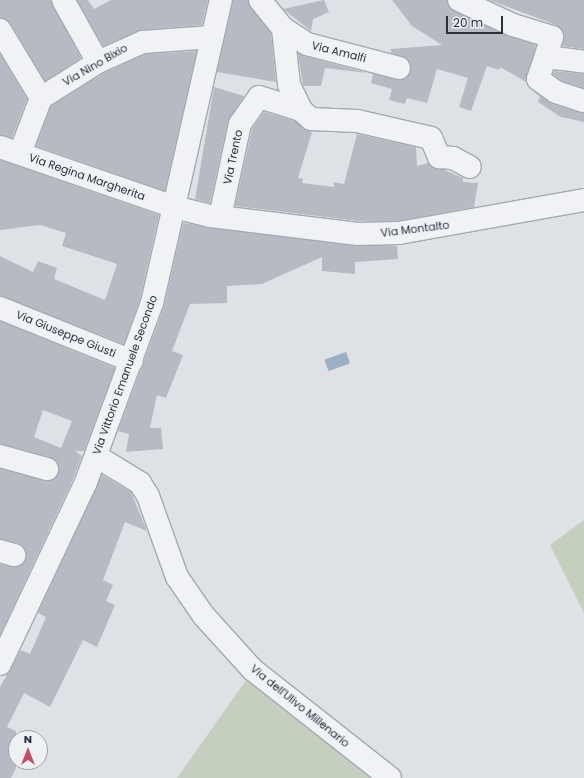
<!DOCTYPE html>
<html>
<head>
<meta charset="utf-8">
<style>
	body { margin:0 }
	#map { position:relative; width:584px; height:778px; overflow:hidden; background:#dee2e6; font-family:Poppins,sans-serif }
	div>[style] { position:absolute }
	.green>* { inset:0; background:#c4cfc0 }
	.water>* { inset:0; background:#9db0c3; transform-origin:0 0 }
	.building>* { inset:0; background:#b6bbc3 }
	.roads { filter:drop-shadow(1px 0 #a4a9b0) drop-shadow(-1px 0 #a4a9b0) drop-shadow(0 1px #a4a9b0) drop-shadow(0 -1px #a4a9b0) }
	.minor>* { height:22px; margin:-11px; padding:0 11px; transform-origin:11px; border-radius:11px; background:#f1f2f5 }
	span { translate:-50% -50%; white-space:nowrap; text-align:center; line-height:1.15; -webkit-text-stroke:3px #eef0f4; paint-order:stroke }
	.street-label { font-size:11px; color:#29303c }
	.north { position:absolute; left:8px; top:730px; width:40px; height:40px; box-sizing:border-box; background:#eef0f4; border:1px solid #9fa3aa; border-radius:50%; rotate:0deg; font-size:11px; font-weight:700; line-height:16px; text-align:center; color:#29303c }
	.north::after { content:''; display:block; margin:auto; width:14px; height:18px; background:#c04f61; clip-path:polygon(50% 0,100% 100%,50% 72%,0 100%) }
	.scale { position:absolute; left:446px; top:16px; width:57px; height:18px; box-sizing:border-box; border:2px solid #29303c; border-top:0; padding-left:5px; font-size:12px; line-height:14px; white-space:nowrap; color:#29303c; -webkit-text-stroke:3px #eef0f4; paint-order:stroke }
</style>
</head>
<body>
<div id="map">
	<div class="green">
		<i style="clip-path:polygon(584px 520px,584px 613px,550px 545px)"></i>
		<i style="clip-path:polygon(249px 676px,379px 778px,177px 778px)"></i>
	</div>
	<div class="water">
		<i style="left:346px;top:352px;width:12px;height:23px;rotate:70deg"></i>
	</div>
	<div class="building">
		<i style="clip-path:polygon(0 0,51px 0,81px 58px,45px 81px,11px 24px,0 18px)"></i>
		<i style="clip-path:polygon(77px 0,88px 0,94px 9px,111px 0,208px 0,202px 25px,142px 30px,103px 46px)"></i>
		<i style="clip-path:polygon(233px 0,248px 0,271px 33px,276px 82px,217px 72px)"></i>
		<i style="clip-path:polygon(324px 0,329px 12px,313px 19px,311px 31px,283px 9px)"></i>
		<i style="clip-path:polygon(392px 0,447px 0,454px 11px,536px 45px,526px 82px,500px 67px,499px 70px,487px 66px,471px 111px,459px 107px,468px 78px,437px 69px,427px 103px,407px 98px,405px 104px,389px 100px,392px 89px,371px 83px,373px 74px,402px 80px,411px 71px,408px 59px,391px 53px,391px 49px,442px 45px,412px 26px)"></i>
		<i style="clip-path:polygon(489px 0,584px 0,584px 49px,562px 46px,564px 34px,556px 25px)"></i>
		<i style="clip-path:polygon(197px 51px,165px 191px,36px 146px,51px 106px,104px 73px,146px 54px)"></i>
		<i style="clip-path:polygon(298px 53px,304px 56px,367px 73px,325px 68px,321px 86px,303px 86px)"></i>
		<i style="clip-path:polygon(0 54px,27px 99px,12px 138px,0 135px)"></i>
		<i style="clip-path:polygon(554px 71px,584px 74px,584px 88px,562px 81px,553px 74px)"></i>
		<i style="clip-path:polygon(214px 87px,244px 96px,228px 121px,210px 203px,195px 199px)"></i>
		<i style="clip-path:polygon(533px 91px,552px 104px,584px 113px,584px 122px,561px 117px,538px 102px,540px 97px)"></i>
		<i style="clip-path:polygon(264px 112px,295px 121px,312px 132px,298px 178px,303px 179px,302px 183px,334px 187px,334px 182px,344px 184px,357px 134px,416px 147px,417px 166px,428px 163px,463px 178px,463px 182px,478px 183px,474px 207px,398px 221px,359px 221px,235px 206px,252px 129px)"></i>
		<i style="clip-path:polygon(0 160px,159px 215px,140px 299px,124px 344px,0 296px,0 256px,33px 272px,38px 261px,57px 268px,54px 279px,105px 300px,117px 264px,62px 246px,66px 233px,40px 225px,0 230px)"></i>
		<i style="clip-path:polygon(183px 223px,356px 246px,397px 246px,398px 259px,355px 262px,355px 274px,322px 271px,322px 257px,262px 284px,227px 286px,227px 303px,190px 304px,172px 351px,183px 355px,166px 398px,157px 395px,150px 428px,161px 428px,163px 449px,126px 452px,129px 434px,118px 431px,164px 307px)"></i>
		<i style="clip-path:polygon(evenodd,0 321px,115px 368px,84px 451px,75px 451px,82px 456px,74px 477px,0 635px,0 564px,17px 567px,23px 564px,26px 552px,18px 543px,0 539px,0 469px,50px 481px,56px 478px,59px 466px,50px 457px,0 444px,0 321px,43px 410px,72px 421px,61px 448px,34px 437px,43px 410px)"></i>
		<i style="clip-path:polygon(102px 475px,131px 492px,147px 531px,125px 522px,103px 580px,113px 585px,106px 601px,115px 605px,97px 647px,83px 640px,50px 707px,24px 693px,7px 727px,16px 731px,16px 768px,11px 778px,0 778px,0 687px,21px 650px,30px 654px,46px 617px,38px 613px)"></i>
	</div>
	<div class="roads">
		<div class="minor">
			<i style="left:63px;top:0;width:71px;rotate:60.6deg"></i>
			<i style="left:260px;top:0;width:36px;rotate:51deg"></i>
			<i style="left:283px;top:28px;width:57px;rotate:84deg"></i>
			<i style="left:289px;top:85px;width:28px;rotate:64deg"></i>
			<i style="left:301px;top:110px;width:13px;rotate:42deg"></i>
			<i style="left:311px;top:119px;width:46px;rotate:2.5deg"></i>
			<i style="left:357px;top:121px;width:76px;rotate:12.9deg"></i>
			<i style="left:431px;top:138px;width:21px;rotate:67deg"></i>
			<i style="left:439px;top:157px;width:14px;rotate:4deg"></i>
			<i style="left:453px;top:158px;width:19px;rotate:28deg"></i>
			<i style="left:459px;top:0;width:60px;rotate:24.8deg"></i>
			<i style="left:513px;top:25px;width:41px;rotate:17.1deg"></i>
			<i style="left:552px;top:37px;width:44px;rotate:108.4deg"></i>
			<i style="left:538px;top:79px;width:22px;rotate:36deg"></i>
			<i style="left:556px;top:92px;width:29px;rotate:18deg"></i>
			<i style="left:283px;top:28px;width:29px;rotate:34deg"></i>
			<i style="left:307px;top:44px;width:95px;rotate:14.6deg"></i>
			<i style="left:0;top:30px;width:79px;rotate:58.9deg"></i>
			<i style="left:546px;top:57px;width:38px;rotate:7deg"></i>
			<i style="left:0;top:147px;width:184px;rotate:19deg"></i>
			<i style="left:174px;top:207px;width:38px;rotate:14deg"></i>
			<i style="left:211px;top:216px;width:148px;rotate:7deg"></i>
			<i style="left:358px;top:234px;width:41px;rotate:-1.4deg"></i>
			<i style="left:399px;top:233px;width:188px;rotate:-10.1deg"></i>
			<i style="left:20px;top:153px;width:59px;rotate:-69.1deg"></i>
			<i style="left:41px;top:98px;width:67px;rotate:-32.3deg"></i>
			<i style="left:98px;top:62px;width:49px;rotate:-24deg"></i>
			<i style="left:143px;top:42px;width:69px;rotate:-4.1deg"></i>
			<i style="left:220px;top:217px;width:95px;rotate:-77.9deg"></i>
			<i style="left:240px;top:124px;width:33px;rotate:-55deg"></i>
			<i style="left:259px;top:97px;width:44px;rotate:17.2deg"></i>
			<i style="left:0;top:308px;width:142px;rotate:21.9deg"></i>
			<i style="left:0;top:456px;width:49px;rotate:15.5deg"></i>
			<i style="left:96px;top:456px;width:52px;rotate:31.5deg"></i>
			<i style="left:140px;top:483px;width:15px;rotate:58deg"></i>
			<i style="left:148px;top:496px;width:86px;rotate:70.3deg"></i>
			<i style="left:177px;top:577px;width:47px;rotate:55.3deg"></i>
			<i style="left:204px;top:616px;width:73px;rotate:47.8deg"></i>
			<i style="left:253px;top:670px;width:174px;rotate:38.2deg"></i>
			<i style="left:0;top:551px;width:15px;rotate:16deg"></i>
			<i style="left:0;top:664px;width:201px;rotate:-64.7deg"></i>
			<i style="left:86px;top:482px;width:191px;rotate:-69.8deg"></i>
			<i style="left:152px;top:303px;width:311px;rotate:-77.2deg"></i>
		</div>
	</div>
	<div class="street-label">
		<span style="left:339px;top:52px;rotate:14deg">Via Amalfi</span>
		<span style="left:95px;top:65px;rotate:-30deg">Via Nino Bixio</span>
		<span style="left:233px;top:157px;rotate:-78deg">Via Trento</span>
		<span style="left:87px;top:177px;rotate:19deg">Via Regina Margherita</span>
		<span style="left:415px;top:229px;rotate:-7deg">Via Montalto</span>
		<span style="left:66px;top:334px;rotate:22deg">Via Giuseppe Giusti</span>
		<span style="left:125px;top:375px;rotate:-70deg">Via Vittorio Emanuele Secondo</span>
		<span style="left:300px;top:706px;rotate:39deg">Via dell'Ulivo Millenario</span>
	</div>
	<div class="north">N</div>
	<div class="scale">20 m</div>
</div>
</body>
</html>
